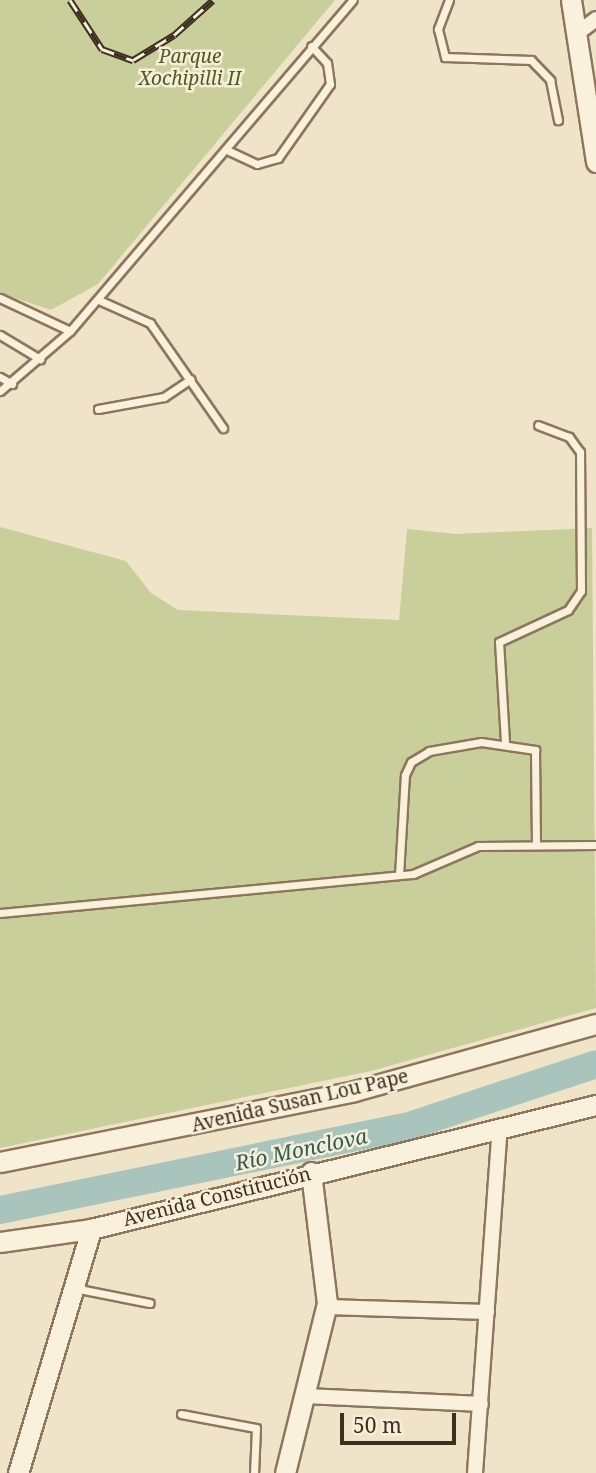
<!DOCTYPE html>
<html>
<head>
<meta charset="utf-8">
<style>
	body { margin:0 }
	#map { position:relative; width:596px; height:1473px; overflow:hidden; background:#f0e4c8; font-family:"Noto Serif",serif }
	div>[style] { position:absolute }
	.green>* { inset:0; background:#c9cf9b }
	.river>* { height:28px; margin:-14px; padding:0 14px; transform-origin:14px; border-radius:14px; background:#a9c4bc }
	.roads { filter:drop-shadow(2px 0 #8d765c) drop-shadow(-2px 0 #8d765c) drop-shadow(0 2px #8d765c) drop-shadow(0 -2px #8d765c) }
	.lane>* { height:7px; margin:-3.5px; padding:0 3.5px; transform-origin:3.5px; border-radius:3.5px; background:#faf1dc }
	.street>* { height:14px; margin:-7px; padding:0 7px; transform-origin:7px; border-radius:7px; background:#faf1dc }
	.secondary>* { height:19px; margin:-9.5px; padding:0 9.5px; transform-origin:9.5px; border-radius:9.5px; background:#faf1dc }
	.rail>* { height:7px; margin-top:-3.5px; transform-origin:0; background:repeating-linear-gradient(90deg,#f7eed8 0 13px,#3d2e20 0 26px); box-sizing:border-box; border-block:2px solid #3d2e20 }
	span { translate:-50% -50%; white-space:nowrap; text-align:center; line-height:1.15; -webkit-text-stroke:5px #f7eed8; paint-order:stroke }
	.park-label { font-size:19px; color:#4d5a26; font-style:italic }
	.street-label { font-size:19px; color:#3d2e20 }
	.water-label { font-size:21px; color:#2f5d5a; font-style:italic }
	.scale { position:absolute; left:340px; top:1413px; width:116px; height:32px; box-sizing:border-box; border:4px solid #3d2e20; border-top:0; padding-left:9px; font-size:21px; line-height:24px; white-space:nowrap; color:#3d2e20; -webkit-text-stroke:5px #f7eed8; paint-order:stroke }
</style>
</head>
<body>
<div id="map">
	<div class="green">
		<i style="clip-path:polygon(0 0,335px 0,98px 284px,51px 310px,0 293px)"></i>
		<i style="clip-path:polygon(0 527px,126px 561px,151px 593px,178px 610px,399px 620px,407px 529px,456px 534px,592px 528px,596px 1008px,371px 1071px,0 1148px)"></i>
	</div>
	<div class="river">
		<i style="left:0;top:1210px;width:414px;rotate:-11.6deg"></i>
		<i style="left:406px;top:1127px;width:200px;rotate:-18.3deg"></i>
	</div>
	<div class="roads">
		<div class="lane">
			<i style="left:449px;top:0;width:31px;rotate:111deg"></i>
			<i style="left:438px;top:29px;width:29px;rotate:76deg"></i>
			<i style="left:445px;top:57px;width:86px;rotate:2deg"></i>
			<i style="left:531px;top:60px;width:28px;rotate:46deg"></i>
			<i style="left:550px;top:80px;width:41px;rotate:78.7deg"></i>
			<i style="left:229px;top:151px;width:31px;rotate:25deg"></i>
			<i style="left:257px;top:164px;width:22px;rotate:-16deg"></i>
			<i style="left:278px;top:158px;width:90px;rotate:-54.9deg"></i>
			<i style="left:330px;top:84px;width:21px;rotate:-98deg"></i>
			<i style="left:327px;top:63px;width:23px;rotate:-133deg"></i>
			<i style="left:0;top:298px;width:77px;rotate:25.2deg"></i>
			<i style="left:70px;top:331px;width:435px;rotate:-49.5deg"></i>
			<i style="left:101px;top:301px;width:54px;rotate:24.2deg"></i>
			<i style="left:150px;top:323px;width:128px;rotate:55.2deg"></i>
			<i style="left:0;top:335px;width:47px;rotate:31deg"></i>
			<i style="left:0;top:377px;width:14px;rotate:30deg"></i>
			<i style="left:0;top:391px;width:92px;rotate:-40.6deg"></i>
			<i style="left:98px;top:409px;width:67px;rotate:-10.3deg"></i>
			<i style="left:164px;top:397px;width:32px;rotate:-34deg"></i>
			<i style="left:505px;top:742px;width:100px;rotate:-93.4deg"></i>
			<i style="left:499px;top:642px;width:76px;rotate:-24.9deg"></i>
			<i style="left:568px;top:610px;width:23px;rotate:-56deg"></i>
			<i style="left:581px;top:591px;width:139px;rotate:-90.4deg"></i>
			<i style="left:580px;top:452px;width:19px;rotate:-126deg"></i>
			<i style="left:569px;top:437px;width:33px;rotate:-159deg"></i>
			<i style="left:399px;top:875px;width:100px;rotate:-86.6deg"></i>
			<i style="left:405px;top:775px;width:14px;rotate:-65deg"></i>
			<i style="left:411px;top:762px;width:21px;rotate:-31deg"></i>
			<i style="left:429px;top:751px;width:53px;rotate:-9.8deg"></i>
			<i style="left:481px;top:742px;width:55px;rotate:8.4deg"></i>
			<i style="left:535px;top:750px;width:94px;rotate:89.4deg"></i>
			<i style="left:0;top:913px;width:415px;rotate:-5.4deg"></i>
			<i style="left:413px;top:874px;width:71px;rotate:-23.3deg"></i>
			<i style="left:478px;top:846px;width:118px;rotate:-0.5deg"></i>
			<i style="left:74px;top:1288px;width:77px;rotate:11.2deg"></i>
			<i style="left:181px;top:1414px;width:76px;rotate:10.6deg"></i>
			<i style="left:256px;top:1428px;width:45px;rotate:92.5deg"></i>
		</div>
		<div class="street">
			<i style="left:579px;top:32px;width:21px;rotate:-37deg"></i>
			<i style="left:327px;top:1307px;width:160px;rotate:1.8deg"></i>
			<i style="left:306px;top:1396px;width:175px;rotate:2.6deg"></i>
			<i style="left:475px;top:1473px;width:346px;rotate:-85.9deg"></i>
		</div>
		<div class="secondary">
			<i style="left:571px;top:0;width:164px;rotate:81.2deg"></i>
			<i style="left:0;top:1162px;width:361px;rotate:-11.3deg"></i>
			<i style="left:354px;top:1091px;width:251px;rotate:-15.5deg"></i>
			<i style="left:0;top:1242px;width:92px;rotate:-8.1deg"></i>
			<i style="left:91px;top:1229px;width:520px;rotate:-13.8deg"></i>
			<i style="left:18px;top:1473px;width:255px;rotate:-73.3deg"></i>
			<i style="left:285px;top:1473px;width:175px;rotate:-76.1deg"></i>
			<i style="left:327px;top:1303px;width:132px;rotate:-97deg"></i>
		</div>
	</div>
	<div class="rail">
		<i style="left:70px;top:0;width:59px;rotate:56.9deg"></i>
		<i style="left:102px;top:49px;width:33px;rotate:20deg"></i>
		<i style="left:133px;top:60px;width:48px;rotate:-31.4deg"></i>
		<i style="left:174px;top:35px;width:52px;rotate:-41.9deg"></i>
	</div>
	<div class="park-label">
		<span style="left:190px;top:68px">Parque<br>Xochipilli II</span>
	</div>
	<div class="street-label">
		<span style="left:300px;top:1101px;rotate:-13deg">Avenida Susan Lou Pape</span>
		<span style="left:217px;top:1197px;rotate:-14deg">Avenida Constitución</span>
	</div>
	<div class="water-label">
		<span style="left:301px;top:1149px;rotate:-12deg">Río Monclova</span>
	</div>
	<div class="scale">50 m</div>
</div>
</body>
</html>
